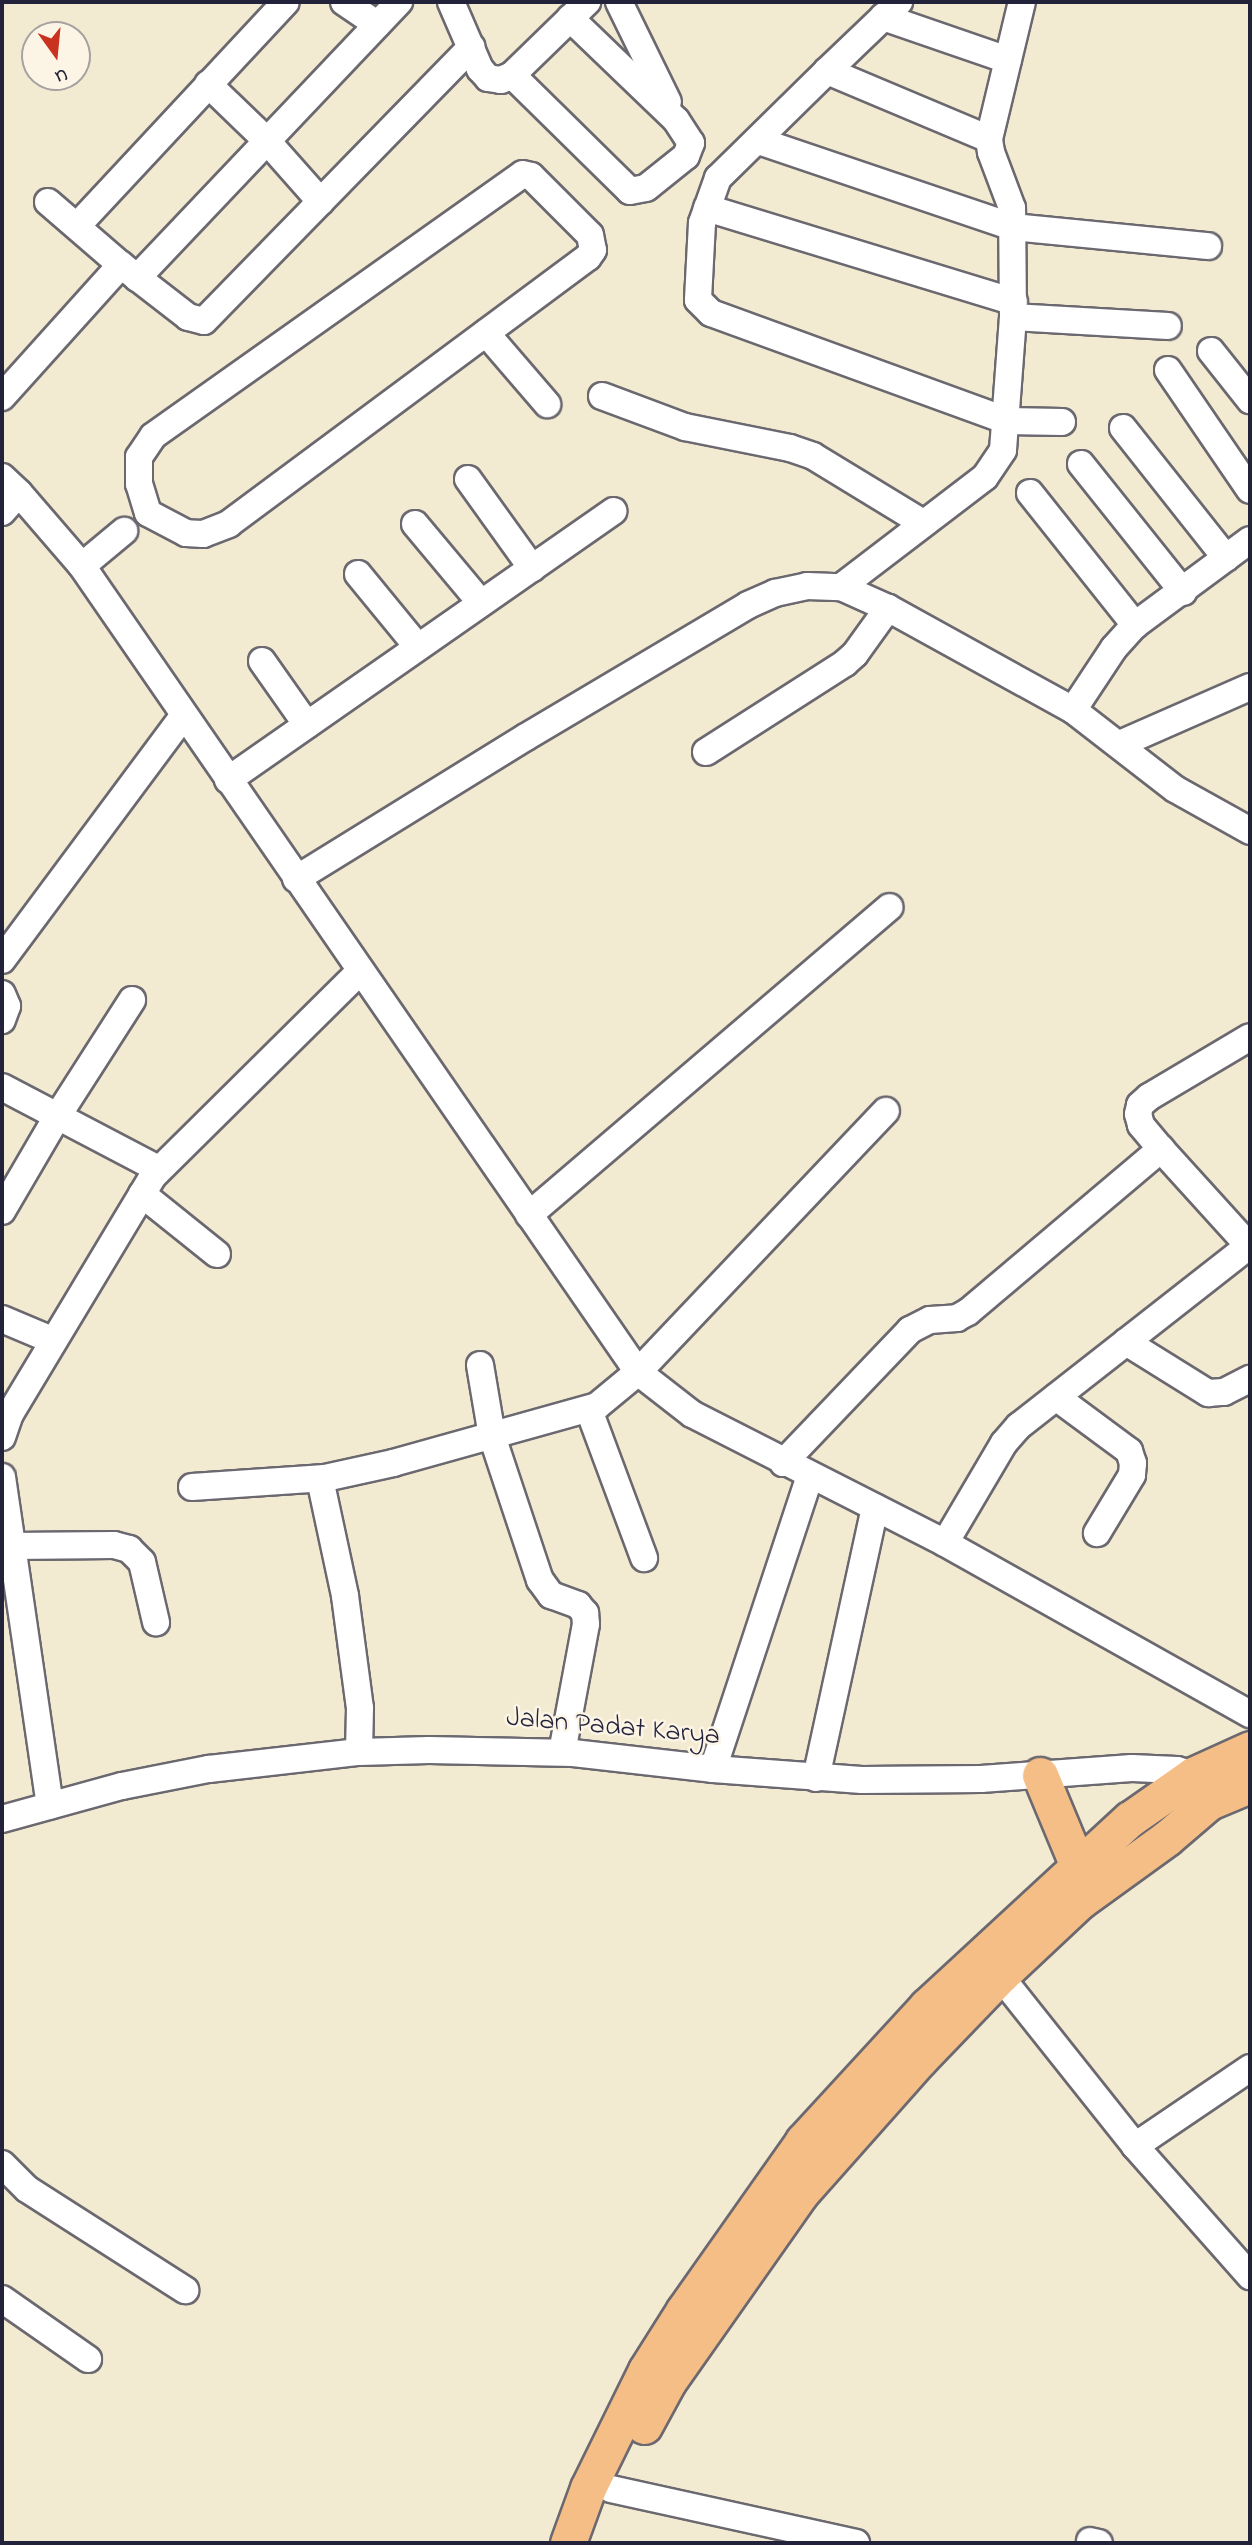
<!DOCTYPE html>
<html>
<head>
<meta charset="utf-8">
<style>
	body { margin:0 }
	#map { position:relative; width:1252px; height:2545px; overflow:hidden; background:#f2ebd1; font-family:"Indie Flower",sans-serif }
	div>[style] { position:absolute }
	.roads { filter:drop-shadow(2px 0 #6b6870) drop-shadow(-2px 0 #6b6870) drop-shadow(0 2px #6b6870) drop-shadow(0 -2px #6b6870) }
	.minor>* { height:26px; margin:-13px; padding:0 13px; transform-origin:13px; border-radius:13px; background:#fff }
	.major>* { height:35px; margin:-17.5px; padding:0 17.5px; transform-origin:17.5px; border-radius:17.5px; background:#f6be87 }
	span { translate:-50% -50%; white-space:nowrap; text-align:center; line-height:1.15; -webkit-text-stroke:5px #fcf5e5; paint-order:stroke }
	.street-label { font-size:28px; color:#22223b }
	.frame { position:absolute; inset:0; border:4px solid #22223b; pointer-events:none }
	.north { position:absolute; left:21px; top:21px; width:70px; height:70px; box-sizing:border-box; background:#fcf5e5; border:2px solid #a5a1a1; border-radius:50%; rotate:165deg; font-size:19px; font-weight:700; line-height:28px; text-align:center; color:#22223b }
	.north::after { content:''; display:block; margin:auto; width:24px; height:32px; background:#c8321e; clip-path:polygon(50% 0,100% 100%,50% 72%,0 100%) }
</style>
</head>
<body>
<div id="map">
	<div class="roads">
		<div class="minor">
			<i style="left:344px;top:2px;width:40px;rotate:34deg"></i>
			<i style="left:451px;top:2px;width:73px;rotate:66.6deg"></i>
			<i style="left:480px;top:69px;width:12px;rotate:48deg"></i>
			<i style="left:488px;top:78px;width:13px;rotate:9deg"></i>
			<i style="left:501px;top:80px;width:12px;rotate:-24deg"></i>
			<i style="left:512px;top:75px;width:105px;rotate:-44.2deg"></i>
			<i style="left:619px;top:2px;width:111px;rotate:63.9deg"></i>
			<i style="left:883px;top:17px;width:132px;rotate:19deg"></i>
			<i style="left:827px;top:71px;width:100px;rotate:-43.8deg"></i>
			<i style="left:512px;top:75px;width:165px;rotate:44.5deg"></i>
			<i style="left:630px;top:191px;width:16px;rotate:-11deg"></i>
			<i style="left:646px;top:188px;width:51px;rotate:-38.7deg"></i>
			<i style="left:686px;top:156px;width:14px;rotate:-69deg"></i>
			<i style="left:691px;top:143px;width:27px;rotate:-123deg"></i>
			<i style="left:676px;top:120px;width:147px;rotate:-136.1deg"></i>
			<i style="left:208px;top:84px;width:82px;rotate:44deg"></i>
			<i style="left:267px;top:141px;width:81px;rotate:48.5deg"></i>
			<i style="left:989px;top:139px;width:176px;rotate:-157.2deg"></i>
			<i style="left:827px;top:71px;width:153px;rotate:135.5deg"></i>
			<i style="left:718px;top:178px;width:48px;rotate:109.6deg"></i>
			<i style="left:702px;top:223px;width:77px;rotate:93deg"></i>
			<i style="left:698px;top:300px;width:18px;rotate:45deg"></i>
			<i style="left:711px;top:313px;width:315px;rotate:20deg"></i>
			<i style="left:1007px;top:421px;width:55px;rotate:1deg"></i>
			<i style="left:759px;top:141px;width:268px;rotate:18.7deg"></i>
			<i style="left:1013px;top:227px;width:196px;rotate:5.6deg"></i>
			<i style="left:523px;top:174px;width:8px;rotate:14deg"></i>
			<i style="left:531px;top:176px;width:83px;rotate:45deg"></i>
			<i style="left:590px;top:235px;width:15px;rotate:79deg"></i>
			<i style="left:593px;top:250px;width:9px;rotate:126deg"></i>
			<i style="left:588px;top:257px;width:447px;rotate:143.4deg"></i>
			<i style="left:229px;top:524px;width:28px;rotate:159deg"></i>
			<i style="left:203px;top:534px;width:17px;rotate:-177deg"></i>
			<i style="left:186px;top:533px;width:43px;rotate:-152.2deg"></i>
			<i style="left:148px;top:513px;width:30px;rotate:-107deg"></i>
			<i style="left:139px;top:484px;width:27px;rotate:-90deg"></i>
			<i style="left:139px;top:457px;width:25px;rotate:-56deg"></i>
			<i style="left:153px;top:436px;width:453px;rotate:-35.3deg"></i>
			<i style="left:48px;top:202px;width:96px;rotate:40.8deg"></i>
			<i style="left:121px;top:265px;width:85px;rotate:37.8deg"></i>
			<i style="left:188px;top:317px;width:16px;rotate:14deg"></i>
			<i style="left:204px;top:321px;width:383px;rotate:-45.7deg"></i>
			<i style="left:707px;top:208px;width:321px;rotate:17deg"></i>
			<i style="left:77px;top:226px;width:306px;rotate:-47deg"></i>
			<i style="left:137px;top:278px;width:381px;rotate:-46.5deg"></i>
			<i style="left:1013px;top:317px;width:155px;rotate:3.3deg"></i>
			<i style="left:486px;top:333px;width:94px;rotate:49.3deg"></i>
			<i style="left:1211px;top:351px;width:63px;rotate:51.5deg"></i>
			<i style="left:1168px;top:370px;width:145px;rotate:55.7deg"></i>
			<i style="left:602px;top:396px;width:89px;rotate:20.5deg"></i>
			<i style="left:685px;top:427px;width:107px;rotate:11.3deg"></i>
			<i style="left:790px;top:448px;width:24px;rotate:19deg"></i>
			<i style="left:813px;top:456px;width:129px;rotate:31.3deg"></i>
			<i style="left:2px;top:397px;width:178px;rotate:-48deg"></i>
			<i style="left:1123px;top:428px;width:166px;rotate:51.6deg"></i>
			<i style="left:1081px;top:464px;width:164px;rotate:51.4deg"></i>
			<i style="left:2px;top:477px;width:23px;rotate:43deg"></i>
			<i style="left:19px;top:493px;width:96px;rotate:49.2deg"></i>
			<i style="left:82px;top:566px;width:979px;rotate:55.4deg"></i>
			<i style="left:638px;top:1372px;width:68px;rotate:37.9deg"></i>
			<i style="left:692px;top:1414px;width:284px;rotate:27deg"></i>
			<i style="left:945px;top:1543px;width:350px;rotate:29.3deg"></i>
			<i style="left:468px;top:479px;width:110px;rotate:54.3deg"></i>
			<i style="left:1030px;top:493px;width:169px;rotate:51.5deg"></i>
			<i style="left:2px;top:512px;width:25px;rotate:-48deg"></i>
			<i style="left:415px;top:524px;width:103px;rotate:50.1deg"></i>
			<i style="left:82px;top:566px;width:55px;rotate:-39.8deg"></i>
			<i style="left:358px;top:574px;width:94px;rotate:50.6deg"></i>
			<i style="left:841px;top:587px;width:181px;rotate:-37.4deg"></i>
			<i style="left:985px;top:477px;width:32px;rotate:-56deg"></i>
			<i style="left:1003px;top:450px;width:133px;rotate:-85.7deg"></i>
			<i style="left:1013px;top:317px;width:109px;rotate:-90.5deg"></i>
			<i style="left:1012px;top:208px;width:60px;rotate:-110.6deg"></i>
			<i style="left:991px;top:152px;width:13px;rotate:-99deg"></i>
			<i style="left:989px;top:139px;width:141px;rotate:-76.5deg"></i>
			<i style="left:262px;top:661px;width:78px;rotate:54.9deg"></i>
			<i style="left:1073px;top:710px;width:74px;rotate:-56.5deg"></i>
			<i style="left:1114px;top:648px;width:31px;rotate:-48deg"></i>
			<i style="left:1135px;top:625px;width:143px;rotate:-36.5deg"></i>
			<i style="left:1120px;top:744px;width:142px;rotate:-23.7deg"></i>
			<i style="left:706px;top:752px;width:165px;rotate:-32.6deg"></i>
			<i style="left:845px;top:663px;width:13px;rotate:-42deg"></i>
			<i style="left:855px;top:654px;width:57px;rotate:-54.3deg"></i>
			<i style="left:228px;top:780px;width:470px;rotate:-34.9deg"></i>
			<i style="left:296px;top:879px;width:270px;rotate:-31.7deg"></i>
			<i style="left:526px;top:737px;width:258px;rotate:-30.7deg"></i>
			<i style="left:748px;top:605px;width:30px;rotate:-24deg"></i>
			<i style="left:775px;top:593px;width:33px;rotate:-12deg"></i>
			<i style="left:807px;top:586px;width:34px;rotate:2deg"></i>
			<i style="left:841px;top:587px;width:51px;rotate:24.1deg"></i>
			<i style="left:888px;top:608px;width:211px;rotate:28.9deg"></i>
			<i style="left:1073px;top:710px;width:129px;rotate:37.8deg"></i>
			<i style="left:1175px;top:789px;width:86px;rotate:29.2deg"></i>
			<i style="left:2px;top:960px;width:305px;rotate:-53.4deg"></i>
			<i style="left:2px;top:994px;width:13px;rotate:67deg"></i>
			<i style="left:7px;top:1006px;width:15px;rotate:110deg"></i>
			<i style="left:2px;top:1087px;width:176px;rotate:27.7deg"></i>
			<i style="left:142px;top:1194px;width:96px;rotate:38.7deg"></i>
			<i style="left:2px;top:1211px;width:109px;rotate:-59.7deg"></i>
			<i style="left:57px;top:1117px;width:139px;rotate:-57.3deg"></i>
			<i style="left:529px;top:1215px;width:474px;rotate:-40.5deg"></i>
			<i style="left:1249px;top:1246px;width:131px;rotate:-132.2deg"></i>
			<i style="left:1161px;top:1149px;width:31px;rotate:-130deg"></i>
			<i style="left:1141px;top:1125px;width:11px;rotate:-105deg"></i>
			<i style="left:1138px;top:1114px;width:9px;rotate:-77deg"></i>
			<i style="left:1140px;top:1105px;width:12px;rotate:-42deg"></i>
			<i style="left:1149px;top:1097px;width:117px;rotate:-30.7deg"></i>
			<i style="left:2px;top:1319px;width:56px;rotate:22.9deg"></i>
			<i style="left:1126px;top:1342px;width:97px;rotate:31.9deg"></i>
			<i style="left:1208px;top:1393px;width:16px;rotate:-4deg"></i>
			<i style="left:1224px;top:1392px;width:29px;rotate:-27deg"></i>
			<i style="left:480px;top:1365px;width:72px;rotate:80.4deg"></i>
			<i style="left:492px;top:1436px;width:152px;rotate:71.6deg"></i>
			<i style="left:540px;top:1580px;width:19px;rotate:54deg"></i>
			<i style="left:551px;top:1595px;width:29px;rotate:20deg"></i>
			<i style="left:578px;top:1605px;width:11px;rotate:49deg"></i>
			<i style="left:585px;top:1613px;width:11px;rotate:85deg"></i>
			<i style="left:586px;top:1624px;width:130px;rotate:100.6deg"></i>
			<i style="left:1056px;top:1397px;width:91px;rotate:36.5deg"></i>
			<i style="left:1129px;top:1451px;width:13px;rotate:72deg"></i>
			<i style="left:1133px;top:1463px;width:12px;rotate:95deg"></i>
			<i style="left:1132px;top:1475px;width:68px;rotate:121.1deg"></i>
			<i style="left:589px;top:1410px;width:158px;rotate:69.6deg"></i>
			<i style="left:2px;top:1437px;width:24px;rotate:-71deg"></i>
			<i style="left:10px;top:1414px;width:278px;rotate:-59deg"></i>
			<i style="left:153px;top:1176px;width:291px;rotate:-44.7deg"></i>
			<i style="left:783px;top:1463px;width:184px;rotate:-46.3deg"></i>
			<i style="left:910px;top:1330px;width:22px;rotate:-27deg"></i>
			<i style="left:930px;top:1320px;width:27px;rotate:-4deg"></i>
			<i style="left:957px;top:1318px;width:13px;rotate:-29deg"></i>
			<i style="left:968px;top:1312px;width:253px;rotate:-40.2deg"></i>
			<i style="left:2px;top:1477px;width:332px;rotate:81.7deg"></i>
			<i style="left:320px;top:1479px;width:120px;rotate:77.9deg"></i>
			<i style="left:345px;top:1596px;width:113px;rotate:82.4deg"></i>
			<i style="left:360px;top:1708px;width:44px;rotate:91.3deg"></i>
			<i style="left:192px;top:1487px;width:133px;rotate:-3.9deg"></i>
			<i style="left:325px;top:1478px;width:70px;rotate:-12.4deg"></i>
			<i style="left:393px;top:1463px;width:212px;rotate:-15.6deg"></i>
			<i style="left:597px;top:1406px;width:53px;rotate:-39.7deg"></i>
			<i style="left:638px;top:1372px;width:360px;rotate:-46.5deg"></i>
			<i style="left:945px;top:1543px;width:116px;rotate:-59.5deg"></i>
			<i style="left:1004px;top:1443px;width:23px;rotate:-49deg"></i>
			<i style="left:1019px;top:1426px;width:293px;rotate:-38.1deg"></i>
			<i style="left:11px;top:1546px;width:103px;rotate:-0.6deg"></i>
			<i style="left:114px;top:1545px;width:16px;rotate:15deg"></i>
			<i style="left:129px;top:1549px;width:18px;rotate:45deg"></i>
			<i style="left:142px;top:1562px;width:62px;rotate:76.9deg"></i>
			<i style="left:713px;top:1769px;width:309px;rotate:-71.7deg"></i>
			<i style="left:816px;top:1778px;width:277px;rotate:-77.7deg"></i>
			<i style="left:2px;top:1819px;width:124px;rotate:-15.4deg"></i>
			<i style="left:122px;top:1786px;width:89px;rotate:-11.1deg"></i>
			<i style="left:209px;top:1769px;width:151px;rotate:-6.5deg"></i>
			<i style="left:359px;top:1752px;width:70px;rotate:-1.6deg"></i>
			<i style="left:429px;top:1750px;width:144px;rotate:1.2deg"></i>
			<i style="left:573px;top:1753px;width:141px;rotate:6.5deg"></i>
			<i style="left:713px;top:1769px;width:149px;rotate:4.2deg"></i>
			<i style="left:862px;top:1780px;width:119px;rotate:-0.5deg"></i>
			<i style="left:981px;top:1779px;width:151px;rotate:-4.2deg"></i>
			<i style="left:1132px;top:1768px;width:45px;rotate:2.5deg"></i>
			<i style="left:1177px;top:1770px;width:17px;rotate:17deg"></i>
			<i style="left:1193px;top:1775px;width:13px;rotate:61deg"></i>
			<i style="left:1000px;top:1976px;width:217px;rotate:51.5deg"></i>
			<i style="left:1135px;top:2146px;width:174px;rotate:48.5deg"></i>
			<i style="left:1135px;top:2146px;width:139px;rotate:-34.1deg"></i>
			<i style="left:2px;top:2164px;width:35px;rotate:45deg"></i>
			<i style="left:27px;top:2189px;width:188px;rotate:32.6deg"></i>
			<i style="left:2px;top:2299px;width:105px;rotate:34.9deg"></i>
			<i style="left:611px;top:2489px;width:251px;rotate:12.4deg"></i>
			<i style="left:1090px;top:2541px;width:9px;rotate:13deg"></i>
		</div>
		<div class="major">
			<i style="left:1040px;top:1775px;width:122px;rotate:67.4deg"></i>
			<i style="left:644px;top:2426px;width:50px;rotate:-61.4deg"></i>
			<i style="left:668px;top:2382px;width:230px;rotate:-54.9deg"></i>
			<i style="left:800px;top:2194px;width:181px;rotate:-48.4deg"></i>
			<i style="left:920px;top:2059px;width:115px;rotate:-46.1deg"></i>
			<i style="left:1000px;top:1976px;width:110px;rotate:-43.2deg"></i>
			<i style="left:1080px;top:1901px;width:107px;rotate:-35.9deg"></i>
			<i style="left:1167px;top:1838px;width:55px;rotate:-40.6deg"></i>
			<i style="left:1209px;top:1802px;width:44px;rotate:-22.5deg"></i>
			<i style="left:568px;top:2543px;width:59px;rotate:-70deg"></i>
			<i style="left:588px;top:2488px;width:131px;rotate:-63.8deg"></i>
			<i style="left:646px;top:2370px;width:71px;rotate:-57.7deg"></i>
			<i style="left:684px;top:2310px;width:207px;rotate:-54.8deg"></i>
			<i style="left:803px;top:2141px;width:183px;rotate:-47.4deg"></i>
			<i style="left:927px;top:2006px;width:276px;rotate:-42.7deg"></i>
			<i style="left:1130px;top:1819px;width:77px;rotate:-34.9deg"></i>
			<i style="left:1193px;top:1775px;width:63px;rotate:-24.5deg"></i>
		</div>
	</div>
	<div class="street-label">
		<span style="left:613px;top:1728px;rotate:5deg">Jalan Padat Karya</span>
	</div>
	<div class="frame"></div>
	<div class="north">U</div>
</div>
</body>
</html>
